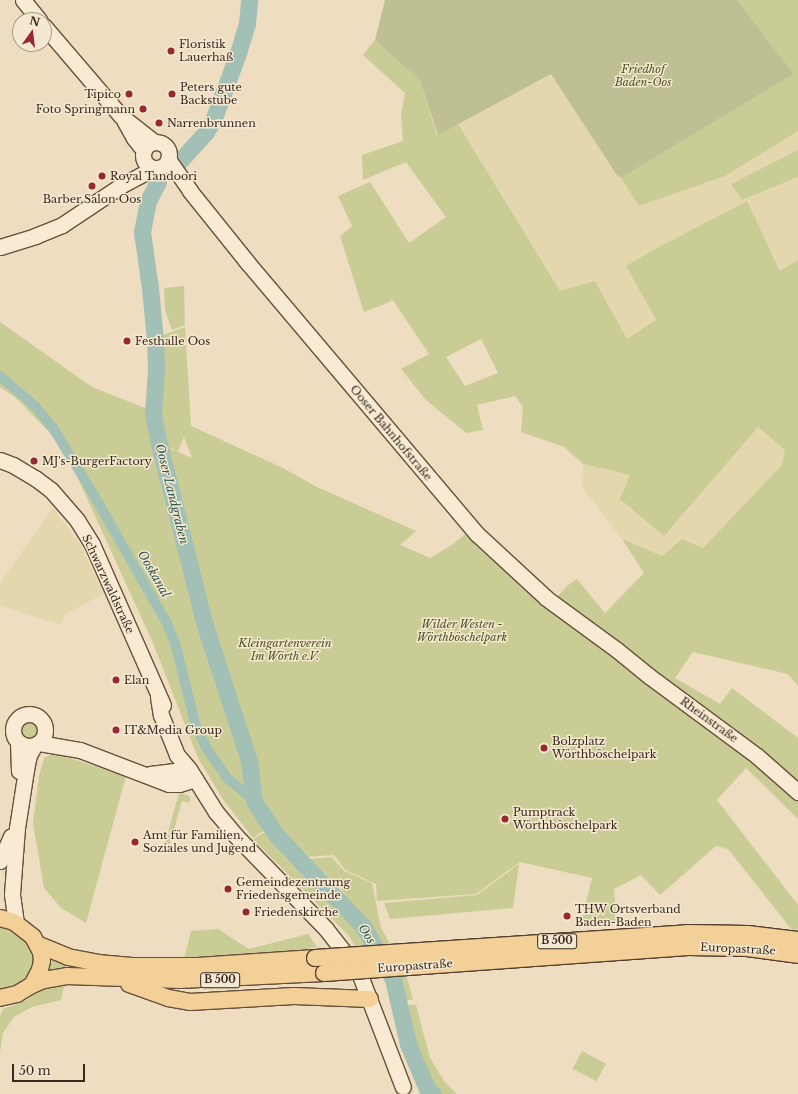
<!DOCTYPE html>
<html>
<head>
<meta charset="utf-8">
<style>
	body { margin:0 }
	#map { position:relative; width:798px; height:1094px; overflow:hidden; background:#eeddc0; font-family:"Libre Baskerville",serif }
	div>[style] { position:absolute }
	.farmland>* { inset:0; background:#e4d7ae }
	.green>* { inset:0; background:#c9cc94; transform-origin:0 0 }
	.round { border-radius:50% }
	.cemetery>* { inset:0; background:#bec094 }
	.canal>* { height:10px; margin:-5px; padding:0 5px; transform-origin:5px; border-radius:5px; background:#a3c0b6 }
	.river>* { height:17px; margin:-8.5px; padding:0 8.5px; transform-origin:8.5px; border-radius:8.5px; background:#a3c0b6 }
	.roads { filter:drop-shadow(1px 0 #694f3b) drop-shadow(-1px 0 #694f3b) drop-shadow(0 1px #694f3b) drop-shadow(0 -1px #694f3b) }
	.secondary>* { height:15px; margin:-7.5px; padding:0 7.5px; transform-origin:7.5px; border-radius:7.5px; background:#f9ebd3 }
	.secondary>.ring { margin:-7.5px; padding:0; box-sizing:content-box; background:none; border:15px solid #f9ebd3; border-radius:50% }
	.primary>* { height:16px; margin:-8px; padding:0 8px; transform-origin:8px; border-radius:8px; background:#f2d097 }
	.bridges { filter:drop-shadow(1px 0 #553d2d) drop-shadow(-1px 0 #553d2d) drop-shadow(0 1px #553d2d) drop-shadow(0 -1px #553d2d) }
	.primary-bridge>* { height:16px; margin:-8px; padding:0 8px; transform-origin:8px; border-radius:8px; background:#f2d097 }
	.dots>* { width:11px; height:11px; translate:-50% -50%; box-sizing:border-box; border:2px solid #f5e8d0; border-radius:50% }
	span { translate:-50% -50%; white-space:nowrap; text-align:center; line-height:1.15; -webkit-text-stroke:3px #f5e8d0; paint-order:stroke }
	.shield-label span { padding:1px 3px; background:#f5e8d0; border:1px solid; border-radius:3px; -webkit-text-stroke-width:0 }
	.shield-label { font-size:10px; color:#37271d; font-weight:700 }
	.poi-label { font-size:11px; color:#37271d }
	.left { translate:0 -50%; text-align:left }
	.right { translate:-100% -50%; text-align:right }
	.park-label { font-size:11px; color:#4a5323; font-style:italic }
	.street-label { font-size:11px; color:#37271d }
	.water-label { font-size:12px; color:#2c5751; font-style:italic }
	.north { position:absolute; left:12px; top:12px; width:40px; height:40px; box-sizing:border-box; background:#f5e8d0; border:1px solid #a99b88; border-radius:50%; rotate:14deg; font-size:11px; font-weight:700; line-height:16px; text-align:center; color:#37271d }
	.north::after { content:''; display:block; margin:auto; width:14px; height:18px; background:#972830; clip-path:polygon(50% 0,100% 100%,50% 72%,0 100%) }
	.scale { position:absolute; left:12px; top:1064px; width:73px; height:18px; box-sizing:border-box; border:2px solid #37271d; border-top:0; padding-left:5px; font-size:12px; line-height:14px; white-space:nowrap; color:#37271d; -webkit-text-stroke:3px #f5e8d0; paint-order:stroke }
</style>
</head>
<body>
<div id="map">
	<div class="farmland">
		<i style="clip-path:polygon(551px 74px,616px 174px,621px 178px,639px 206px,725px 176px,798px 131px,798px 150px,731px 184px,743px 200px,798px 177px,798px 260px,781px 271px,746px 201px,655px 249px,626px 266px,656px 321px,627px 340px,595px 282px,560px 291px,458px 124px)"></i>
		<i style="clip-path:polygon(758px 426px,785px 450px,783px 465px,703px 548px,682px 539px,662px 556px,622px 539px,582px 487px,583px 464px,630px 475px,664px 536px)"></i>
		<i style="clip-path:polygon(53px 508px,81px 545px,104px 594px,65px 614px,62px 625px,0 606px,0 583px)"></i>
	</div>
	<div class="green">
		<i style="clip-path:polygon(737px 0,798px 0,798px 131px,725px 176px,639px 206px,621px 178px,794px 74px)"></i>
		<i style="clip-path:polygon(evenodd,375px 40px,420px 81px,437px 135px,458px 124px,560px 291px,595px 281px,627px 339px,656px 320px,626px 266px,655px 249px,747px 201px,780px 271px,798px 260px,798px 686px,788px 674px,693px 652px,675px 678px,720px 704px,732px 688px,798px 738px,798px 819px,746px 768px,717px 800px,798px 905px,798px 929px,792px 930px,728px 849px,716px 846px,660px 895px,641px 875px,614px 889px,617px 924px,581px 923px,592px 878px,520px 862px,476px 894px,377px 901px,376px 884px,345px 870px,334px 855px,306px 857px,288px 842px,257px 796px,250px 768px,243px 770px,249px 801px,265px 830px,253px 838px,222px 798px,198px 758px,153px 643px,76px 474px,56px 439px,16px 398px,0 387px,0 322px,92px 387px,145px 408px,152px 381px,152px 339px,185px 327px,191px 426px,283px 468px,317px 487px,416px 531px,400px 545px,430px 558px,452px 545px,470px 530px,553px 602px,567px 586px,577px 579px,605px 613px,644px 573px,622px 539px,662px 556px,682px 539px,703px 548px,782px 465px,785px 450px,758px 427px,664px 536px,620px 499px,630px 475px,583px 464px,564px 447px,521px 432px,523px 407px,515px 396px,477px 405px,483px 430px,466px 433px,426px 400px,401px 369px,429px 354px,390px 296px,392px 301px,364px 312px,340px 236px,352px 226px,338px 196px,370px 182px,409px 243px,446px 217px,406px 162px,363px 180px,362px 155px,403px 141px,401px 115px,405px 93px,363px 55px,375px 40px,481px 339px,498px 373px,465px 386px,446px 357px,481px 339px,375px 40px,184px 437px,192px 458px,169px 448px,167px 459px,168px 447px,178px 451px,184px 437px)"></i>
		<i style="clip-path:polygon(798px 150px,798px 177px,742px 200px,731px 184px)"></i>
		<i style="clip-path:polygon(184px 286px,185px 325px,172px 330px,165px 310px,164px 288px)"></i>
		<i class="round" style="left:19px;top:720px;width:20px;height:20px"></i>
		<i style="clip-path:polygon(54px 753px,126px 776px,86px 923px,61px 908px,44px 888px,33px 823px,39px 776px,44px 758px)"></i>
		<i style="clip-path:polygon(179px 793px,188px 795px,190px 797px,190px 801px,189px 803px,182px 801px,170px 844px,165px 843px)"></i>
		<i style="clip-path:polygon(267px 831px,360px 927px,372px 946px,356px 947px,348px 935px,253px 839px)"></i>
		<i style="clip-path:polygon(332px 857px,344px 871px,372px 883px,381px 928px,390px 944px,380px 944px,339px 886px,308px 859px)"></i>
		<i style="clip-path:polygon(519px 864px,513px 908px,390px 919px,384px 903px,477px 895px)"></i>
		<i style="clip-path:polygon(0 926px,7px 927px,20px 935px,33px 949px,38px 952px,33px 973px,22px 984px,5px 989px,0 989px)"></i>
		<i style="clip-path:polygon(218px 929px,249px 949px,308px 934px,317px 947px,308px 948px,308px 952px,184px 959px,191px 931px)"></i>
		<i style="clip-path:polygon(48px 956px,67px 962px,65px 970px,45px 973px)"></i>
		<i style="clip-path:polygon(406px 974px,413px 1000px,404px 1000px,398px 975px)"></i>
		<i style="clip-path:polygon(65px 983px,61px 1000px,32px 1007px,14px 1017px,3px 1033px,0 1052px,0 1016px,3px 1009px,27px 1000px,42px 990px)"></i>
		<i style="clip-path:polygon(406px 1005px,416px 1005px,430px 1058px,444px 1081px,457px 1094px,442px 1094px,430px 1081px,420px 1064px)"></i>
		<i style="left:582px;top:1051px;width:27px;height:20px;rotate:28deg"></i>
	</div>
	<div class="cemetery">
		<i style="clip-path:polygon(385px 0,737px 0,794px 74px,621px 178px,616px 174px,551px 74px,438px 135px,420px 81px,375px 40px)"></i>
	</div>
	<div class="canal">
		<i style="left:0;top:376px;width:46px;rotate:40.6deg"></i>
		<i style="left:35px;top:406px;width:28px;rotate:51deg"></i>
		<i style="left:53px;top:428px;width:73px;rotate:58.5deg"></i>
		<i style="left:91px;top:490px;width:153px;rotate:60.3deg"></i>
		<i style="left:167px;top:623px;width:25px;rotate:69deg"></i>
		<i style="left:176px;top:646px;width:83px;rotate:76.1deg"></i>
		<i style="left:196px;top:727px;width:28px;rotate:63deg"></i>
		<i style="left:209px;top:752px;width:32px;rotate:55deg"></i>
		<i style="left:227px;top:778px;width:35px;rotate:40deg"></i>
	</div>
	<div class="river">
		<i style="left:177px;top:164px;width:43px;rotate:-47.8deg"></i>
		<i style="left:206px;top:132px;width:16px;rotate:-60deg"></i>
		<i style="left:214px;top:118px;width:69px;rotate:-69.7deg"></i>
		<i style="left:238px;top:53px;width:30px;rotate:-73deg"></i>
		<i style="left:247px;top:24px;width:24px;rotate:-85deg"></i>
		<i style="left:158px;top:182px;width:21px;rotate:118deg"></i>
		<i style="left:148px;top:201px;width:32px;rotate:101deg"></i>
		<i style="left:142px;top:232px;width:57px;rotate:81.9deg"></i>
		<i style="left:150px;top:288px;width:52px;rotate:84.5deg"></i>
		<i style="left:155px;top:340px;width:30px;rotate:88deg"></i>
		<i style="left:156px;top:370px;width:44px;rotate:93.9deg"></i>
		<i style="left:153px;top:414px;width:26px;rotate:79deg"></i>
		<i style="left:158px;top:440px;width:192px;rotate:75.8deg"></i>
		<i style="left:205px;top:626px;width:142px;rotate:71.9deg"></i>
		<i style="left:249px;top:761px;width:40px;rotate:82.9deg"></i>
		<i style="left:254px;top:801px;width:40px;rotate:57.1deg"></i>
		<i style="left:276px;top:835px;width:126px;rotate:46.3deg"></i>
		<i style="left:363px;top:926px;width:61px;rotate:60.5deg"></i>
		<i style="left:393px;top:979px;width:67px;rotate:77deg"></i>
		<i style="left:408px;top:1044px;width:49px;rotate:67.1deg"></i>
		<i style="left:427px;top:1089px;width:8px;rotate:40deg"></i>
	</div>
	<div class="roads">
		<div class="secondary">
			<i style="left:23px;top:0;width:26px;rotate:51deg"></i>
			<i style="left:44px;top:26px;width:118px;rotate:49.5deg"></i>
			<i style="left:121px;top:116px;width:42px;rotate:38.2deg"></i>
			<i style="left:124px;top:120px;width:21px;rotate:61deg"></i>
			<i style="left:134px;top:138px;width:16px;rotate:52deg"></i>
			<i class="ring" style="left:143px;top:142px;width:11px;height:11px"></i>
			<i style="left:168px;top:159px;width:39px;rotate:55deg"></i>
			<i style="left:190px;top:191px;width:91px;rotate:51.2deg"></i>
			<i style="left:247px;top:262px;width:356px;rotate:49.8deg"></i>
			<i style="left:477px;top:534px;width:94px;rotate:42.8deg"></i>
			<i style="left:546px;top:598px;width:88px;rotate:36.2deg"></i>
			<i style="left:617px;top:650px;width:41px;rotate:39.1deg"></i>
			<i style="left:649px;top:676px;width:134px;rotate:36.5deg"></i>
			<i style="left:757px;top:756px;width:55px;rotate:41.3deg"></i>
			<i style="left:0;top:247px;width:37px;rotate:-17deg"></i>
			<i style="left:35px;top:236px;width:29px;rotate:-22deg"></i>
			<i style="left:62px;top:225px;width:72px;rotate:-33.7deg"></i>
			<i style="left:122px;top:185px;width:36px;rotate:-28deg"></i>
			<i style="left:0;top:460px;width:14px;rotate:21deg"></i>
			<i style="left:13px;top:465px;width:26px;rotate:31deg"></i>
			<i style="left:35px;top:478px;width:20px;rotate:37deg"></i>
			<i style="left:51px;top:490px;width:40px;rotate:49deg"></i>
			<i style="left:77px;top:520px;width:28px;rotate:58deg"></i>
			<i style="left:92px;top:544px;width:176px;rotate:66.2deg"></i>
			<i style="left:158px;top:697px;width:18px;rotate:81deg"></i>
			<i style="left:161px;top:715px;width:43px;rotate:68.2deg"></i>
			<i style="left:177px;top:755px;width:18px;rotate:49deg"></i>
			<i style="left:189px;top:769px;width:51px;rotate:57.9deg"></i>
			<i style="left:216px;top:812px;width:30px;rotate:50deg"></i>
			<i style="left:235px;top:835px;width:131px;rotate:45.9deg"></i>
			<i style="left:326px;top:929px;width:52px;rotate:52deg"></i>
			<i style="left:358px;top:970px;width:125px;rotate:69deg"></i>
			<i class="ring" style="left:13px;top:714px;width:17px;height:17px"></i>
			<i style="left:18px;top:742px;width:29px;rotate:88deg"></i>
			<i style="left:39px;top:743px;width:42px;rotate:9.7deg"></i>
			<i style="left:80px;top:750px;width:95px;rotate:20.9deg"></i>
			<i style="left:169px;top:784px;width:10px"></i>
			<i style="left:179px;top:784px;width:17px;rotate:-17deg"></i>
			<i style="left:150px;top:774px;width:39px;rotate:-7deg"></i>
			<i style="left:0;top:861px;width:27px;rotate:-66deg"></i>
			<i style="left:16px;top:923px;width:29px;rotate:-98deg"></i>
			<i style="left:12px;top:894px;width:66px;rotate:-85.7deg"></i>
			<i style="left:17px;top:828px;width:59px;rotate:-81.2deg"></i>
			<i style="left:26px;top:770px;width:15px;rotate:-79deg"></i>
			<i style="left:29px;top:755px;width:10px;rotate:-61deg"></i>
		</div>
		<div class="primary">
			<i style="left:0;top:918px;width:15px;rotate:16deg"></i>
			<i style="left:14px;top:922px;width:24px;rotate:38deg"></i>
			<i style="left:33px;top:937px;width:17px;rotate:62deg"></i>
			<i style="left:41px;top:952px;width:9px;rotate:84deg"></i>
			<i style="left:42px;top:961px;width:9px;rotate:103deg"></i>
			<i style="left:40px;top:970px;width:17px;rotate:118deg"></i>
			<i style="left:32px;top:985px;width:17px;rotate:149deg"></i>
			<i style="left:17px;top:994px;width:17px;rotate:167deg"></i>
			<i style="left:39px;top:945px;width:31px;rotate:22deg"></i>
			<i style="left:68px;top:957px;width:31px;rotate:11deg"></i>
			<i style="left:98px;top:963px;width:34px;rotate:5deg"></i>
			<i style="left:132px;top:966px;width:66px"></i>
			<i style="left:198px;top:966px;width:117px;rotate:-3.9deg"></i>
			<i style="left:129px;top:984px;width:41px;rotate:19.7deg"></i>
			<i style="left:168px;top:998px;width:22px;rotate:10deg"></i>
			<i style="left:190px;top:1002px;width:104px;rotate:-3.3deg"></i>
			<i style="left:294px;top:996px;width:76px;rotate:2.3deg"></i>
			<i style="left:32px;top:985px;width:13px;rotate:-23deg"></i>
			<i style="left:44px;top:980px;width:23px;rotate:-10deg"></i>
			<i style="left:67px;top:976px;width:113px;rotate:2deg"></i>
			<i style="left:180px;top:980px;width:144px;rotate:-2.8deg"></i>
		</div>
	</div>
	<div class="bridges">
		<div class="primary-bridge">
			<i style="left:315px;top:958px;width:373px;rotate:-3.8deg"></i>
			<i style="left:687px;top:933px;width:61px;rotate:0.9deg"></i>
			<i style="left:748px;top:934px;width:50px;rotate:6.8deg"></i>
			<i style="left:324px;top:973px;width:365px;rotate:-4.1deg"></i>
			<i style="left:688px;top:947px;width:59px;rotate:1deg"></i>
			<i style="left:747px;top:948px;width:51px;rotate:7.8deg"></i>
		</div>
	</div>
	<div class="dots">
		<i style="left:171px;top:51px;background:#972830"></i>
		<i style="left:129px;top:94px;background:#972830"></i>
		<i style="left:172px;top:94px;background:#972830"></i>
		<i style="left:143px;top:109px;background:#972830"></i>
		<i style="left:159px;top:123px;background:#972830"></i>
		<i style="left:102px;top:176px;background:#972830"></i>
		<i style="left:92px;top:186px;background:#972830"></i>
		<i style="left:127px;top:341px;background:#972830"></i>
		<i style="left:34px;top:461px;background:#972830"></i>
		<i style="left:116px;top:680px;background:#972830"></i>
		<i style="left:116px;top:730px;background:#972830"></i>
		<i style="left:544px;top:748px;background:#972830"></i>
		<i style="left:505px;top:819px;background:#972830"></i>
		<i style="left:135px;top:842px;background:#972830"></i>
		<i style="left:228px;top:889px;background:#972830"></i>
		<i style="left:246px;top:912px;background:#972830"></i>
		<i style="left:567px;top:916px;background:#972830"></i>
	</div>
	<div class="shield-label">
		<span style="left:557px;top:941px">B 500</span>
		<span style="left:220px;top:980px">B 500</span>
	</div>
	<div class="poi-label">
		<span class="left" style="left:179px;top:51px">Floristik<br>Lauerhaß</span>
		<span class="left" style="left:180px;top:94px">Peters gute<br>Backstube</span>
		<span class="right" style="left:121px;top:94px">Tipico</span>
		<span class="right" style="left:135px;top:109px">Foto Springmann</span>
		<span class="left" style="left:167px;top:123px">Narrenbrunnen</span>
		<span class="left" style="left:110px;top:176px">Royal Tandoori</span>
		<span style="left:92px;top:199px">Barber Salon Oos</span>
		<span class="left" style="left:135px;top:341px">Festhalle Oos</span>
		<span class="left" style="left:42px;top:461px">MJ's-BurgerFactory</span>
		<span class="left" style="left:124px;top:680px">Elan</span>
		<span class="left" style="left:124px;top:730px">IT&amp;Media Group</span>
		<span class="left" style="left:552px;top:748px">Bolzplatz<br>Wörthböschelpark</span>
		<span class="left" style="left:513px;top:819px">Pumptrack<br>Wörthböschelpark</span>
		<span class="left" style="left:143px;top:842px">Amt für Familien,<br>Soziales und Jugend</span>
		<span class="left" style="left:236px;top:889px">Gemeindezentrumg<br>Friedensgemeinde</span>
		<span class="left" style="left:575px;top:916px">THW Ortsverband<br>Baden-Baden</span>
		<span class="left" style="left:254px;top:912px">Friedenskirche</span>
	</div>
	<div class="park-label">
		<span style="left:643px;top:76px">Friedhof<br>Baden-Oos</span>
		<span style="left:462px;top:631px">Wilder Westen -<br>Wörthböschelpark</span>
		<span style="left:285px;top:650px">Kleingartenverein<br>Im Wörth e.V.</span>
	</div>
	<div class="street-label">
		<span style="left:391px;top:433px;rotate:50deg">Ooser Bahnhofstraße</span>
		<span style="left:108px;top:584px;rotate:65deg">Schwarzwaldstraße</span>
		<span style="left:709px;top:720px;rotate:36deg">Rheinstraße</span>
		<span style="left:738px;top:949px;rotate:3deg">Europastraße</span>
		<span style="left:415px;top:966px;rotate:-4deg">Europastraße</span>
	</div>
	<div class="water-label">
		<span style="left:172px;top:494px;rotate:76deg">Ooser Landgraben</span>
		<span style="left:154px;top:574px;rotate:60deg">Ooskanal</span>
		<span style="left:367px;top:934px;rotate:58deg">Oos</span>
	</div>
	<div class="north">N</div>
	<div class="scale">50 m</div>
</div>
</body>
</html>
